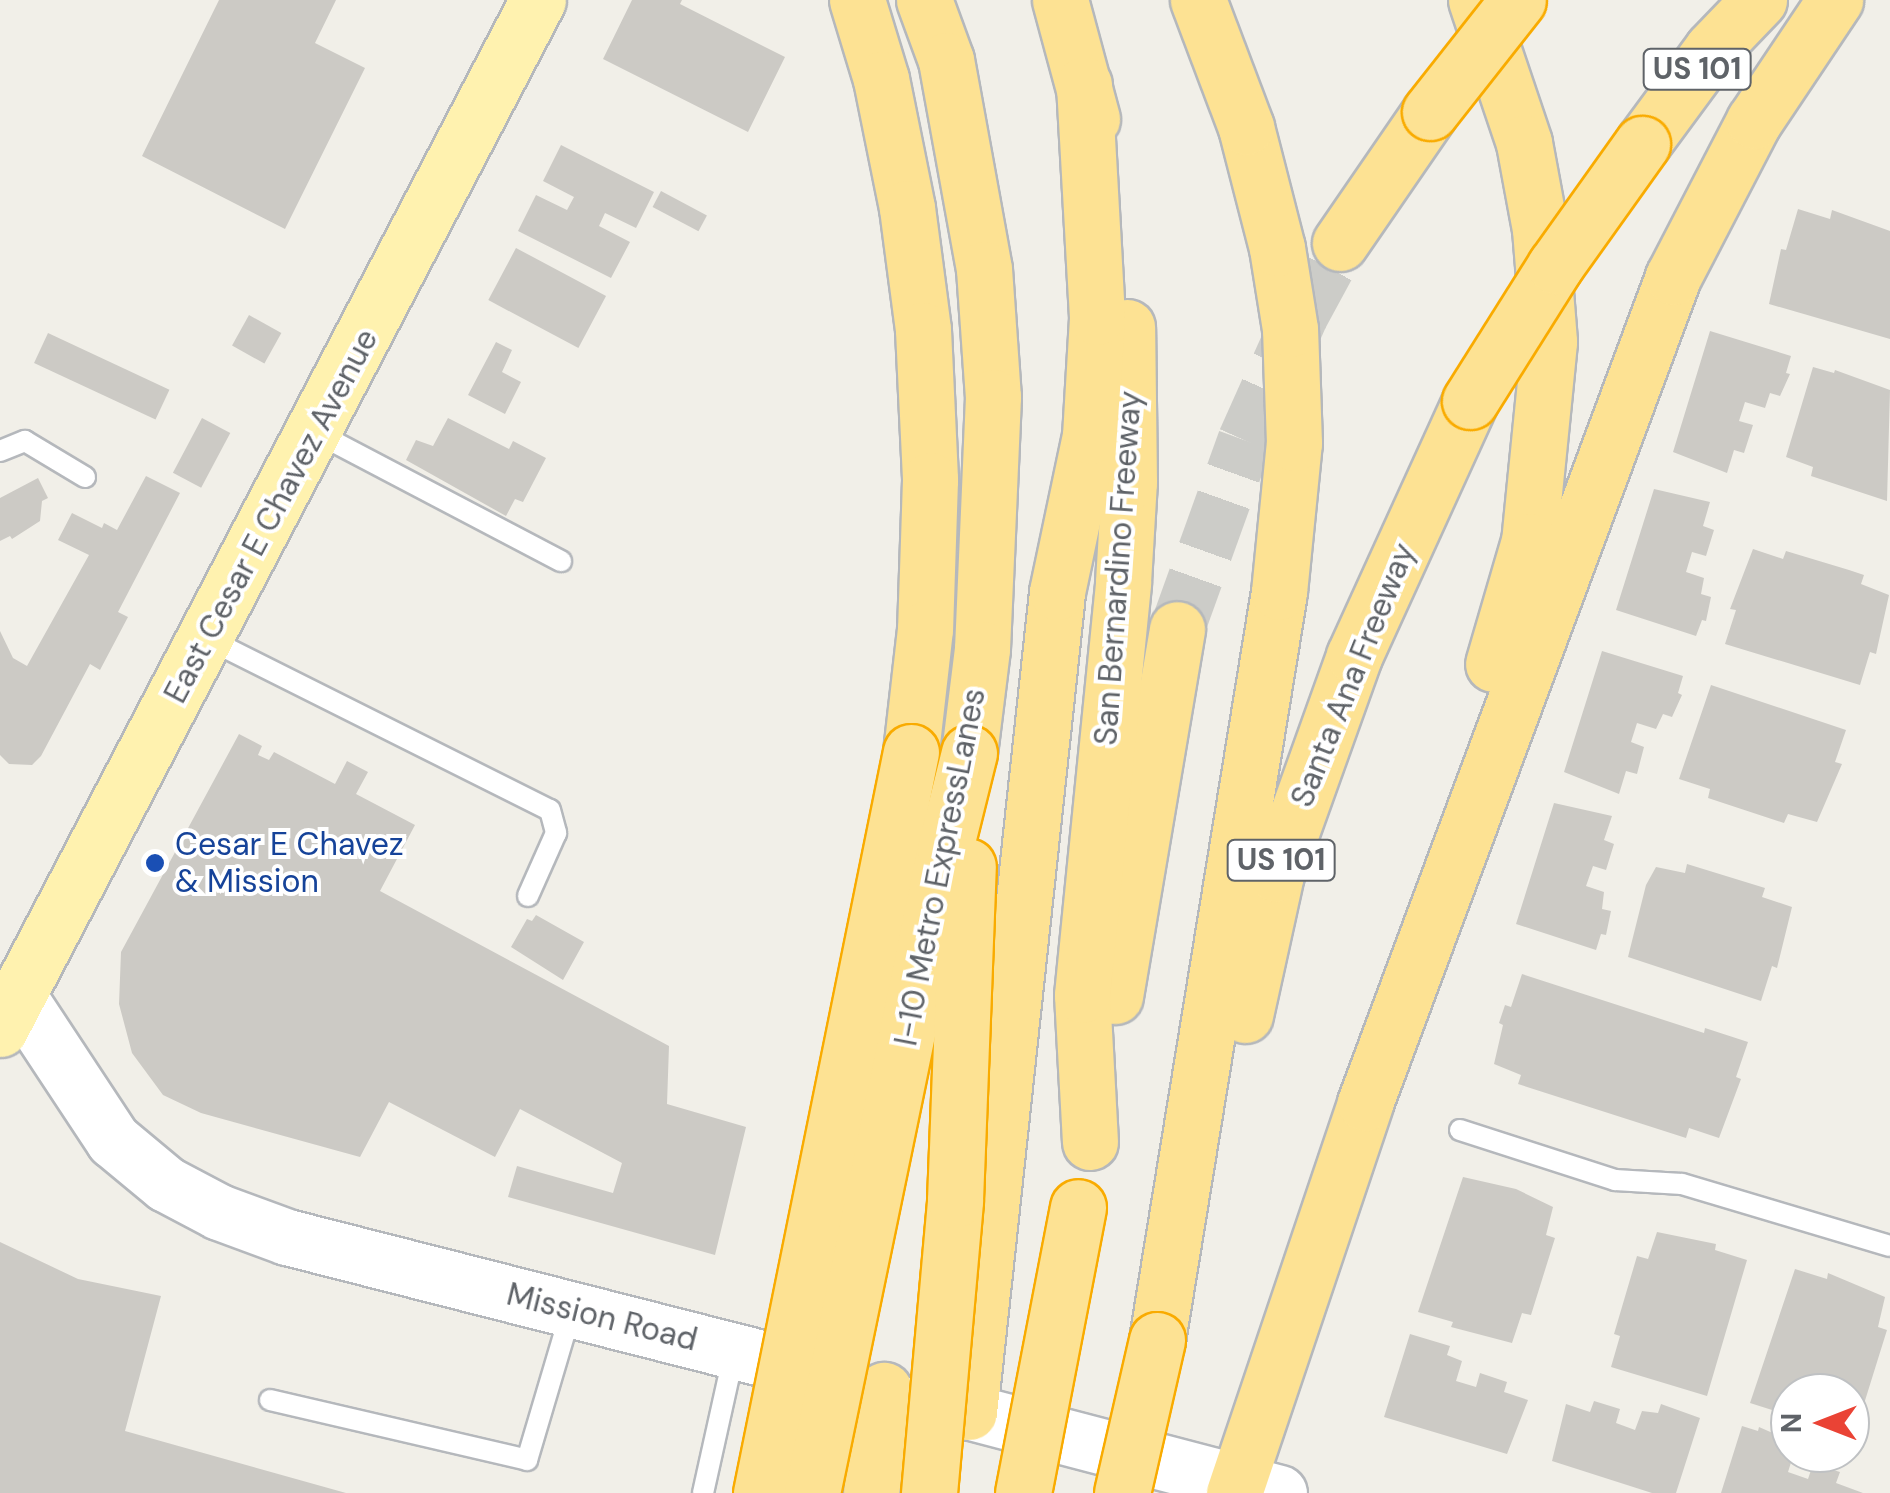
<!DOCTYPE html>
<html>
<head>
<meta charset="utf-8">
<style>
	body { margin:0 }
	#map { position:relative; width:1890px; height:1493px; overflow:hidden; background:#f1efe8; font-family:"DM Sans",sans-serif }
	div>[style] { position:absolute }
	.building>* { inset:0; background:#cccac5; transform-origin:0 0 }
	.motorway-tunnel>* { height:55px; margin-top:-27.5px; transform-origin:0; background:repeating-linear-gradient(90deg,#ccccc8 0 55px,transparent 0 83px) }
	.roads { filter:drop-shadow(2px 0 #b5b8bc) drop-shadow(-2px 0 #b5b8bc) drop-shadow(0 2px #b5b8bc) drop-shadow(0 -2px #b5b8bc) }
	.service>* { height:20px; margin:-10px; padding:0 10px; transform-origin:10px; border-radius:10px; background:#fff }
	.secondary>* { height:55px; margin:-27.5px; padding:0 27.5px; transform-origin:27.5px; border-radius:27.5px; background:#fff }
	.primary>* { height:55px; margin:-27.5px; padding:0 27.5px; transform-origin:27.5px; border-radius:27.5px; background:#fff2af }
	.motorway>* { height:55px; margin:-27.5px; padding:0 27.5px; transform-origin:27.5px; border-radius:27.5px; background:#fde293 }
	.bridges { filter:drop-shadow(2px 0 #f9ab00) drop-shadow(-2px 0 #f9ab00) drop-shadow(0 2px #f9ab00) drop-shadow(0 -2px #f9ab00) }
	.motorway-bridge>* { height:55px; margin:-27.5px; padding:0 27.5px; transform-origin:27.5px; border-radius:27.5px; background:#fde293 }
	.dots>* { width:28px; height:28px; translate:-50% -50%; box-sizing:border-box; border:5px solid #fff; border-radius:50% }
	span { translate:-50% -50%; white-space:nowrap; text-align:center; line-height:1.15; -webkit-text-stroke:8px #fff; paint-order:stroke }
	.shield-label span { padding:2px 8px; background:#fff; border:2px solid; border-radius:8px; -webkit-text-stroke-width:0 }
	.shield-label { font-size:30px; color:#5f6368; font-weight:700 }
	.street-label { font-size:32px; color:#5f6368 }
	.transit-label { font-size:32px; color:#164399 }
	.left { translate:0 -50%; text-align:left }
	.north { position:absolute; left:1770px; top:1373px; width:100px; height:100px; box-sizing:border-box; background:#fff; border:2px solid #bfc1c3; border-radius:50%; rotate:270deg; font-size:28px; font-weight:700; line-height:40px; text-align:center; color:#5f6368 }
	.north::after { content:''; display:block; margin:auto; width:35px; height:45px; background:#ea4335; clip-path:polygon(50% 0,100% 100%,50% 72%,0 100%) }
</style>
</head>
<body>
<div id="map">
	<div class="building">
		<i style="clip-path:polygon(219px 0,336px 0,315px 43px,365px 68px,285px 229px,142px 156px)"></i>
		<i style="clip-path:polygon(632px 0,682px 0,680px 4px,785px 57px,748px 132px,603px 59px)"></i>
		<i style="clip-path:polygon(561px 145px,654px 192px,636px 228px,605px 213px,599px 226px,630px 242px,611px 278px,518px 231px,536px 195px,567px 210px,574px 197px,543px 181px)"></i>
		<i style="left:661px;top:191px;width:52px;height:18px;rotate:28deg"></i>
		<i style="clip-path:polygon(1798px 209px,1830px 219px,1832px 210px,1890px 231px,1890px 339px,1769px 304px,1781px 249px,1786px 250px)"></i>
		<i style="left:516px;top:248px;width:102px;height:59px;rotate:28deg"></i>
		<i style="left:249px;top:315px;width:37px;height:35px;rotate:29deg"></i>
		<i style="clip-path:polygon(1710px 331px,1791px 356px,1786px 373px,1790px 374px,1780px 396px,1770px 393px,1765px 408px,1745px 402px,1739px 421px,1753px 425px,1744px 453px,1734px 450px,1727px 473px,1673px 452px)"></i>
		<i style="left:48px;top:333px;width:134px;height:33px;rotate:25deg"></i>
		<i style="clip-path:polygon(496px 342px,512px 350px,502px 372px,521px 382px,505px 414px,468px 395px)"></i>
		<i style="clip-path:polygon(1813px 367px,1834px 373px,1835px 370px,1890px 390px,1887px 501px,1811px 476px,1813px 467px,1786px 457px)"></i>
		<i style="left:202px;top:418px;width:32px;height:62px;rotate:28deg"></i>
		<i style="clip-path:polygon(448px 418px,509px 449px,513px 441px,546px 458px,523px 502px,515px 499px,506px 516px,406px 460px,416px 440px,433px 446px)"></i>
		<i style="clip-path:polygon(146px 476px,180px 493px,118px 612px,128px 617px,100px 670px,90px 664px,41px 756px,32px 765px,9px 764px,0 755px,0 631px,13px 658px,27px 666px,89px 555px,58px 540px,72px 513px,102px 528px,104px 523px,117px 530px)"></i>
		<i style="clip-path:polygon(38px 478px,48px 498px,42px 501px,40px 521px,12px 539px,10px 536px,0 541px,0 498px)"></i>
		<i style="clip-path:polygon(1654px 489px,1710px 502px,1703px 526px,1714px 530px,1706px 556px,1692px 552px,1686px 572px,1704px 578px,1701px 594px,1711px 597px,1706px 621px,1702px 620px,1696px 636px,1616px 610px)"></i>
		<i style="clip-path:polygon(1753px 549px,1783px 559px,1786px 551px,1849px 570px,1864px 575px,1861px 584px,1889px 595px,1876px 654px,1870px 652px,1860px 685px,1725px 644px,1736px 610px,1730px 609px)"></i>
		<i style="clip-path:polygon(1602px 651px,1683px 676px,1678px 693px,1682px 695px,1672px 717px,1663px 714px,1656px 729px,1637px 723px,1631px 742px,1644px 747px,1637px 774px,1626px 771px,1619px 794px,1564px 772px)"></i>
		<i style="clip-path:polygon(1711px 685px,1846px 730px,1835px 762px,1842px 764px,1817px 822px,1788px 814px,1784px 823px,1708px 798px,1710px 789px,1679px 779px)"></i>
		<i style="clip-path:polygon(239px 734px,262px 746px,258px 755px,269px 760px,274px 752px,335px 784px,347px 761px,368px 772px,356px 794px,415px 825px,380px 891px,669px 1046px,667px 1104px,746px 1127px,715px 1255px,508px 1197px,517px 1166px,613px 1193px,622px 1163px,520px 1109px,495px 1157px,389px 1102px,360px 1157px,201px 1113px,163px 1095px,132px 1053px,119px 1004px,121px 952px)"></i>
		<i style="clip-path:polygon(1554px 803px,1612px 816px,1604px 840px,1614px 844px,1606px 870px,1593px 866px,1586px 886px,1604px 892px,1602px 909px,1611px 911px,1606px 935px,1601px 934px,1596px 950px,1516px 924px)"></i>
		<i style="clip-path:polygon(1687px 864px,1765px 888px,1762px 897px,1792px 907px,1777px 968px,1772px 966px,1761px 1001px,1628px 957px,1646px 885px,1656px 867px,1685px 873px)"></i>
		<i style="clip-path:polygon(536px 915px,584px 942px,563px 980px,511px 947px,527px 919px,532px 921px)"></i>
		<i style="clip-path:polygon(1522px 974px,1704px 1033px,1705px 1028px,1748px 1042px,1736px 1077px,1741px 1079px,1719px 1138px,1689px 1128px,1686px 1138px,1518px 1084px,1521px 1075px,1494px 1064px,1503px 1025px,1499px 1023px,1505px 1005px,1511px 1007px)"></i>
		<i style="clip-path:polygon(1463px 1177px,1516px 1189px,1553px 1207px,1546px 1235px,1555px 1238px,1531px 1315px,1522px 1313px,1512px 1343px,1451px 1327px,1453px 1322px,1418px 1312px)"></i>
		<i style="clip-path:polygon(1657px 1232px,1716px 1244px,1715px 1250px,1747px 1260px,1707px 1396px,1611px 1367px,1620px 1336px,1614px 1334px,1637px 1256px,1648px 1259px)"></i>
		<i style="clip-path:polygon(0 1242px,78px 1279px,161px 1296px,125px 1431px,346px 1493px,0 1493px)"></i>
		<i style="clip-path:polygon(1795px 1269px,1827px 1279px,1828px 1273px,1885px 1297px,1878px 1327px,1887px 1330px,1863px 1407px,1853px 1404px,1850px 1412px,1850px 1393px,1790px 1393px,1790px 1422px,1783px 1419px,1785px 1414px,1750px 1403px)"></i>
		<i style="clip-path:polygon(1410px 1334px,1450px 1346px,1447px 1355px,1462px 1361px,1456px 1381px,1476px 1387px,1480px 1373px,1507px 1382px,1504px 1392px,1528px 1400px,1507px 1454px,1384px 1417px)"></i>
		<i style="clip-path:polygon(1594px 1401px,1620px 1409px,1616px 1423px,1635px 1430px,1642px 1411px,1658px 1413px,1661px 1404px,1700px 1418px,1676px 1493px,1652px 1493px,1552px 1461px,1566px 1404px,1590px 1412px)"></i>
		<i style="clip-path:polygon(1742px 1426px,1758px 1431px,1759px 1427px,1782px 1437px,1778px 1448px,1794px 1453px,1788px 1472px,1808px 1479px,1813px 1464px,1840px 1472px,1836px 1483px,1863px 1493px,1721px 1493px)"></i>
	</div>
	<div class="motorway-tunnel">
		<i style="left:1177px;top:629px;width:201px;rotate:-70.2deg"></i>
		<i style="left:1245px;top:440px;width:137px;rotate:-65.9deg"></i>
		<i style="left:1301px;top:315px;width:82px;rotate:-61.6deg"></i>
	</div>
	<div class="roads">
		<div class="service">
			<i style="left:315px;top:432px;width:278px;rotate:27.7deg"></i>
			<i style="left:0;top:451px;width:27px;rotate:-22deg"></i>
			<i style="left:25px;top:441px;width:70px;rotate:31deg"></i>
			<i style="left:208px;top:639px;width:382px;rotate:26.6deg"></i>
			<i style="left:550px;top:810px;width:24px;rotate:75deg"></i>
			<i style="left:556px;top:833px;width:69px;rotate:114deg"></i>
			<i style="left:1460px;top:1130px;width:163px;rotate:17.9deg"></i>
			<i style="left:1615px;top:1180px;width:67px;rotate:3.4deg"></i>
			<i style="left:1682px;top:1184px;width:217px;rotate:16.6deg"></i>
			<i style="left:270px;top:1400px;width:264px;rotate:13.1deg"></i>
			<i style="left:527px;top:1460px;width:155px;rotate:-73.5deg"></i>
			<i style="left:703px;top:1493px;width:143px;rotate:-77.5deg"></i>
		</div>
		<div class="secondary">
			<i style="left:18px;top:996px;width:173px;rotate:56.6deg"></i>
			<i style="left:113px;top:1140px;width:69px;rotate:39.7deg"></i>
			<i style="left:166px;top:1184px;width:60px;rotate:27.8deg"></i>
			<i style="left:219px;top:1212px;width:72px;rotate:20.2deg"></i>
			<i style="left:287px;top:1237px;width:562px;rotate:14.31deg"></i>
			<i style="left:925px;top:1400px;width:366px;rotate:14.7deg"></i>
		</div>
		<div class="primary">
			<i style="left:0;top:1029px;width:1161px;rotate:-62.4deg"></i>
		</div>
		<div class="motorway">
			<i style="left:857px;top:0;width:83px;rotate:73.1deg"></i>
			<i style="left:881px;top:79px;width:132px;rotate:78.6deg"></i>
			<i style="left:907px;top:208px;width:123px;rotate:82.5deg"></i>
			<i style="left:923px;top:330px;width:150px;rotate:87.3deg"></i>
			<i style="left:930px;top:480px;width:149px;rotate:91.9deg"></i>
			<i style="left:925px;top:629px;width:124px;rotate:96.5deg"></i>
			<i style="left:924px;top:0;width:64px;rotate:69.9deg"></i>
			<i style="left:946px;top:60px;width:212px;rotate:79.7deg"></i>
			<i style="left:984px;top:269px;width:128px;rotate:86deg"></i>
			<i style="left:993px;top:397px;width:252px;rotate:92.5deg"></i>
			<i style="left:982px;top:649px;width:105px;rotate:97.1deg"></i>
			<i style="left:1060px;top:0;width:123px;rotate:74.9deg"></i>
			<i style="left:1476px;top:0;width:151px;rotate:71.4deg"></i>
			<i style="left:1524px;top:143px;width:87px;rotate:79.5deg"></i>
			<i style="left:1540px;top:229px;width:113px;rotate:85.4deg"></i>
			<i style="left:1549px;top:342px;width:200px;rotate:95.7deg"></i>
			<i style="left:1529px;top:541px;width:128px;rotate:106.3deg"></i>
			<i style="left:1642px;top:144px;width:118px;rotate:-53.6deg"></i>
			<i style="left:1712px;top:49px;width:68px;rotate:-46.2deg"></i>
			<i style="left:1340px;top:243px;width:159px;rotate:-55.5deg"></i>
			<i style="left:1115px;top:996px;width:372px;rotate:-80.4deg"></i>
			<i style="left:1245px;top:1015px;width:144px;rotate:-77.6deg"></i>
			<i style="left:1276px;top:874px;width:232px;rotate:-70.3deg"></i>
			<i style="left:1354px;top:656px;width:280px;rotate:-65.5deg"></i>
			<i style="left:1090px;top:1142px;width:147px;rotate:-93.1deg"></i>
			<i style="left:1082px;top:995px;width:415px;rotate:-84.3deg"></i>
			<i style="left:1123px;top:582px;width:100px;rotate:-86.6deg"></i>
			<i style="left:1129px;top:482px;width:155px;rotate:-90.7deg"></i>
			<i style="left:1157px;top:1340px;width:758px;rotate:-80.74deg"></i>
			<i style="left:1279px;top:592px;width:150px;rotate:-84.3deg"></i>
			<i style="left:1294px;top:443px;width:114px;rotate:-92deg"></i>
			<i style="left:1290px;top:329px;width:82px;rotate:-99.1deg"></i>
			<i style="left:1277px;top:248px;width:125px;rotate:-104.4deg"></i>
			<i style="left:1246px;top:127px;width:136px;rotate:-110.7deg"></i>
			<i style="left:969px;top:1412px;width:825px;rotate:-83.87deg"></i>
			<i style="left:1057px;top:592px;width:159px;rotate:-78.1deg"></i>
			<i style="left:1090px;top:436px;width:119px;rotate:-86.6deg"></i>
			<i style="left:1097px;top:317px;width:233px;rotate:-93.2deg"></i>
			<i style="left:871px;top:1493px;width:104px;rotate:-82.8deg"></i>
			<i style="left:1234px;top:1493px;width:411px;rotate:-71.4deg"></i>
			<i style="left:1365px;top:1103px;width:882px;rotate:-69.55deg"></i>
			<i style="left:1673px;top:277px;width:176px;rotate:-62.6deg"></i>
			<i style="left:1754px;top:121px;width:146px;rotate:-56.2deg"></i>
		</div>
	</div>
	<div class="bridges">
		<div class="motorway-bridge">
			<i style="left:1430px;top:112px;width:142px;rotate:-51.8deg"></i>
			<i style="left:1470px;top:401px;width:160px;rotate:-57.8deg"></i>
			<i style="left:1555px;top:266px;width:150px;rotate:-54.5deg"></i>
			<i style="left:761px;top:1493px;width:756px;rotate:-78.56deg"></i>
			<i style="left:812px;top:1493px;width:658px;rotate:-78.33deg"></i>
			<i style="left:945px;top:849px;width:99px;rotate:-76deg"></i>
			<i style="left:929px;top:1493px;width:294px;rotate:-84.9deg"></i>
			<i style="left:955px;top:1200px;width:334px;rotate:-87.8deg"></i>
			<i style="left:1023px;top:1493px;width:291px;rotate:-79.1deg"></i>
			<i style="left:1122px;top:1493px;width:157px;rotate:-77.1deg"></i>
		</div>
	</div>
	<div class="dots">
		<i style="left:155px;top:863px;background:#1a4fb4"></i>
	</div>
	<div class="shield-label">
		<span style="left:1697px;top:69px">US 101</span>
		<span style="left:1281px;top:860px">US 101</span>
	</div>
	<div class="street-label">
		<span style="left:271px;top:516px;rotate:-62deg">East Cesar E Chavez Avenue</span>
		<span style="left:1118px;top:568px;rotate:-86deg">San Bernardino Freeway</span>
		<span style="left:1353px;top:675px;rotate:-68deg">Santa Ana Freeway</span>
		<span style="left:940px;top:867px;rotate:-79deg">I-10 Metro ExpressLanes</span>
		<span style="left:602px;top:1317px;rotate:14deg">Mission Road</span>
	</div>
	<div class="transit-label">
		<span class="left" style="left:175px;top:863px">Cesar E Chavez<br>&amp; Mission</span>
	</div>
	<div class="north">N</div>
</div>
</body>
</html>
